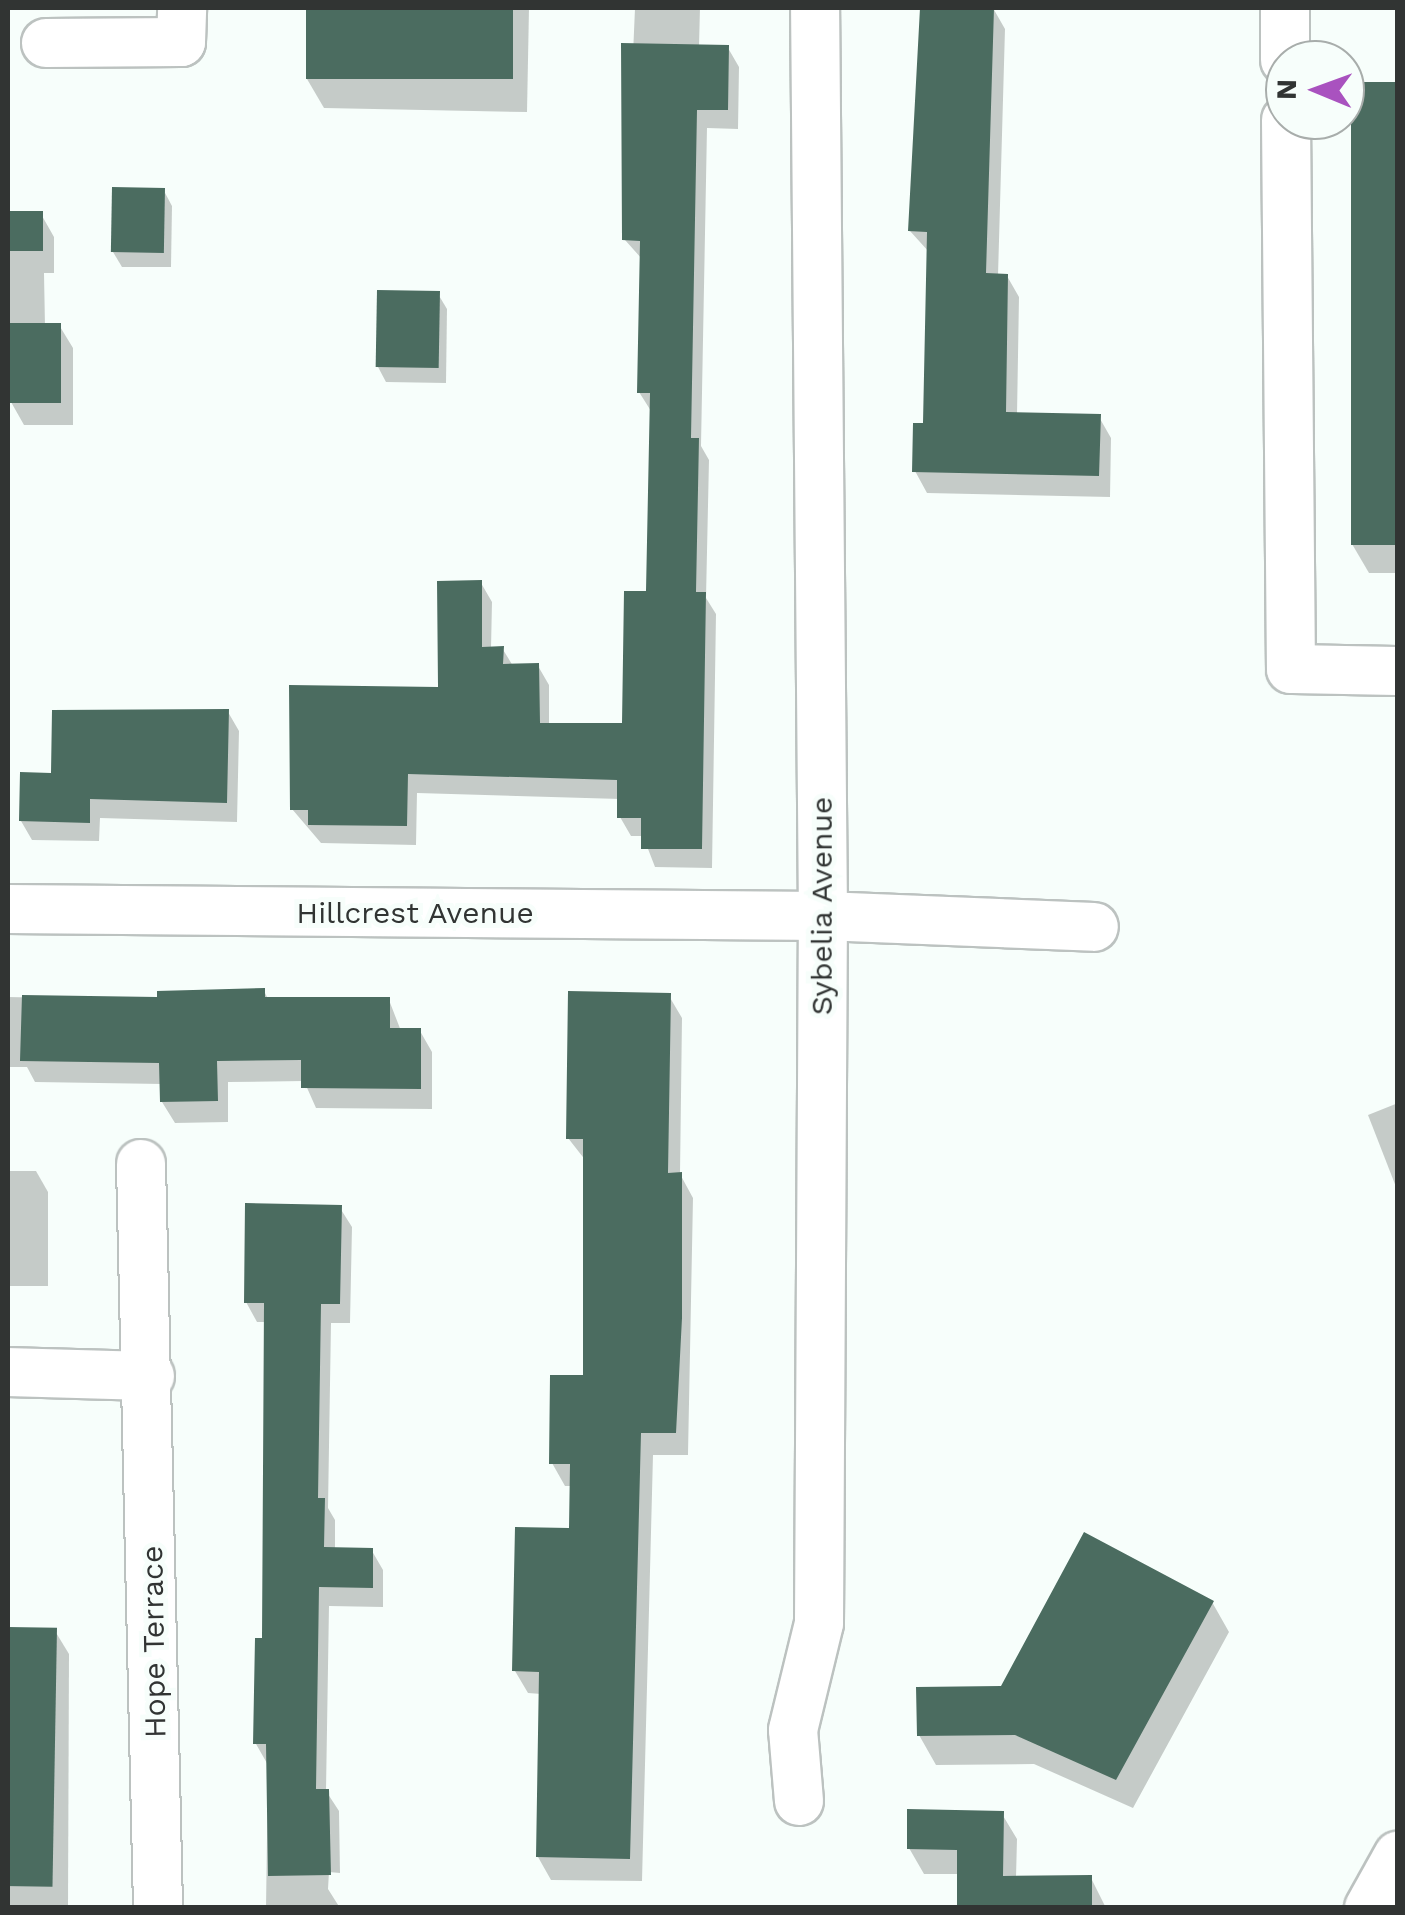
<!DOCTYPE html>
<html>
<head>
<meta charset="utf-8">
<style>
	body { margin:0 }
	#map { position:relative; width:1405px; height:1915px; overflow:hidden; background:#f7fefb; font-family:"Work Sans",sans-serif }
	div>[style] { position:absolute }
	.shadow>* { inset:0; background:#0003 }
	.building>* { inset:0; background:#4b6c60; transform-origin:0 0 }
	.roads { filter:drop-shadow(2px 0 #bcc2c0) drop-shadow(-2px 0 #bcc2c0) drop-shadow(0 2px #bcc2c0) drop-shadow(0 -2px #bcc2c0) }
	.minor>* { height:48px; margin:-24px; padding:0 24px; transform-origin:24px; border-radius:24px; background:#fff }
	span { translate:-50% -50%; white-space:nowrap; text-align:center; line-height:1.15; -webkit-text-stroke:10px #f7fefb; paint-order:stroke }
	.street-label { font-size:30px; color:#313433 }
	.frame { position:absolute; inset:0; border:10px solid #313433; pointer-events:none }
	.north { position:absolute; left:1265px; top:40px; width:100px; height:100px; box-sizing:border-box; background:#f7fefb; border:2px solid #a8adab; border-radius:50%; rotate:271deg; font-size:28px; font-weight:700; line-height:40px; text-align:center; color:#313433 }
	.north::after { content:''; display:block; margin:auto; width:35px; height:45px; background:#a952bf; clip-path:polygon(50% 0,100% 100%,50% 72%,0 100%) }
</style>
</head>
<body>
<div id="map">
	<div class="shadow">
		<i style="clip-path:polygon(308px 8px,529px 8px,527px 112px,324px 108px,307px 79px)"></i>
		<i style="clip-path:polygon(635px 8px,700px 8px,699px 47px,728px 48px,739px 67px,738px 129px,707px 128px,701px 446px,709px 460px,706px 598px,716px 614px,712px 868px,655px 867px,643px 836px,631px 836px,620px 817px,620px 799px,417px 793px,416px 845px,321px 843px,292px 809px,441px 690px,481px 583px,492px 602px,491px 649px,502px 648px,513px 666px,538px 666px,549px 685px,549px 726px,624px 726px,649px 594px,651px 411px,639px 392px,642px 259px,625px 240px)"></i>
		<i style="clip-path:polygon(922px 8px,993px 8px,1005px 29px,998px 276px,1007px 276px,1019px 297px,1017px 415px,1099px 417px,1111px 438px,1110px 497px,927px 493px,915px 471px,926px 426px,929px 252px,910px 231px)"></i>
		<i style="clip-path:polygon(1398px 84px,1398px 573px,1369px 573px,1352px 544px)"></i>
		<i style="clip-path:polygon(164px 191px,172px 206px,171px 267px,122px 267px,113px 252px)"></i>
		<i style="clip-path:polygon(8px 214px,41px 214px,54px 237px,54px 273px,44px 273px,45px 326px,59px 325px,73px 348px,73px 425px,24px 425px,11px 402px)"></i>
		<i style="clip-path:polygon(438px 294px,447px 309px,446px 383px,386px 382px,378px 367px)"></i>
		<i style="clip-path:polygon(228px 712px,239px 731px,237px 822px,100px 818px,99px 841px,32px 840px,21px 821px,53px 775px)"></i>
		<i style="clip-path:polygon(264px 991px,268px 999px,389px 1000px,401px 1031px,420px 1031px,432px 1052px,432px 1109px,316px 1108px,304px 1081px,228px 1082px,228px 1122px,175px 1123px,162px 1102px,162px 1084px,35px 1082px,27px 1067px,8px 1067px,8px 997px,160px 1000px)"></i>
		<i style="clip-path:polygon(669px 996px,682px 1018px,680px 1174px,693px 1198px,688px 1455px,653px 1455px,642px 1881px,551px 1880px,538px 1857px,541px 1694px,528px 1693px,515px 1671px,571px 1530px,572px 1486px,565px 1486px,552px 1463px,586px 1378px,586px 1161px,568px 1138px)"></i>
		<i style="clip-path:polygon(1398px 1103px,1398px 1192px,1368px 1115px)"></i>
		<i style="clip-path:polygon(8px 1171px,36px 1171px,48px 1192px,48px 1286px,8px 1286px)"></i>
		<i style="clip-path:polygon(340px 1208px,352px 1227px,350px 1323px,331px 1323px,328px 1508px,335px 1520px,335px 1550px,372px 1551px,383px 1570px,383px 1607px,329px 1606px,326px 1791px,339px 1811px,340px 1873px,329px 1872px,328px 1889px,340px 1908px,266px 1908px,268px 1765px,256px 1744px,264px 1640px,267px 1322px,257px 1322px,246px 1302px)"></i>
		<i style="clip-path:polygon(1212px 1602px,1229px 1632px,1133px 1808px,1034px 1764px,936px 1765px,919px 1735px,1002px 1689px)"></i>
		<i style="clip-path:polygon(8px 1630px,55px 1631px,69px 1654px,68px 1908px,8px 1908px)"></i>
		<i style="clip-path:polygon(1002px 1814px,1017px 1839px,1016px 1878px,1091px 1878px,1106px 1908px,959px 1908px,959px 1874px,924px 1874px,909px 1848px)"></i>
	</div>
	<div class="building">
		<i style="left:306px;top:8px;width:207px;height:71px"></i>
		<i style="clip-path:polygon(920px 8px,994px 8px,986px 273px,1008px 274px,1006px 412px,1101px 414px,1099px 476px,912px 472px,913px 423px,923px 423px,927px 232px,908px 231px)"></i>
		<i style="clip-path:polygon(621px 43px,729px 45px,728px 110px,697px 110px,691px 438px,699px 438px,696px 592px,706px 592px,702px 849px,641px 849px,641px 818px,617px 818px,617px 780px,408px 774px,407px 826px,308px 825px,308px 810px,290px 810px,289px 685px,438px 687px,437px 581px,482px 580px,482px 647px,504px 646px,503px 664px,539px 663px,540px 723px,622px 723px,624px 591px,646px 591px,650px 393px,637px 393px,640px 241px,622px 240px)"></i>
		<i style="left:1351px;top:82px;width:47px;height:463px"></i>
		<i style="left:112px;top:187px;width:53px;height:65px;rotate:1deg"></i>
		<i style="left:43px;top:211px;width:40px;height:35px;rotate:90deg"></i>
		<i style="left:377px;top:290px;width:63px;height:77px;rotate:1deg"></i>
		<i style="left:61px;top:323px;width:80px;height:53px;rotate:90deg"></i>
		<i style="clip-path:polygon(229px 709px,227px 803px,90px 799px,90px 823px,19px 821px,20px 772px,51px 773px,52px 710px)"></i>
		<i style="clip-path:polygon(265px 988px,265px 997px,390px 997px,390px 1028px,421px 1028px,421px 1089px,301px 1088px,301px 1060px,217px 1061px,218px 1101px,160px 1102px,159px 1063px,20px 1061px,22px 995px,157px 997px,157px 991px)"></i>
		<i style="clip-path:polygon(568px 991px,671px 993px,668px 1173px,682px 1172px,682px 1318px,676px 1433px,641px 1433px,630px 1859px,536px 1857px,539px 1672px,512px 1671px,515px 1527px,569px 1528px,570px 1464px,549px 1464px,550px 1375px,583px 1375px,583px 1139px,566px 1139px)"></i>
		<i style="clip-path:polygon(245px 1203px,342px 1205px,340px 1304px,321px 1304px,318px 1498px,325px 1498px,324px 1547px,373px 1548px,373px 1588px,319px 1587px,316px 1789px,329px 1789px,331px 1875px,268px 1876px,266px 1744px,253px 1744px,255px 1638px,262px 1638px,264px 1303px,244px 1303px)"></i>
		<i style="clip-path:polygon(1084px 1532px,1214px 1601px,1116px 1780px,1015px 1735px,917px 1736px,916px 1687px,1001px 1686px)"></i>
		<i style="left:8px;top:1627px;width:49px;height:259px;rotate:1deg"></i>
		<i style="clip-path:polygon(907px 1809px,1004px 1811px,1003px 1876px,1092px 1875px,1092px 1908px,957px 1908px,957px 1850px,907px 1849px)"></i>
	</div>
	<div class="roads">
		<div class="minor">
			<i style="left:1285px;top:8px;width:52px;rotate:90deg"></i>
			<i style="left:46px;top:43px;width:135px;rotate:-0.4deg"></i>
			<i style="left:181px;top:42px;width:34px;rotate:-88deg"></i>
			<i style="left:1286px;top:120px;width:549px;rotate:89.48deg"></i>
			<i style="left:1291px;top:669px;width:107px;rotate:1.1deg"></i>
			<i style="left:8px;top:909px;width:815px;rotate:0.49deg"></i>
			<i style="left:823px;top:916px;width:271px;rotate:2.3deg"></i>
			<i style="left:141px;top:1164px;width:744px;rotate:88.69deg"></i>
			<i style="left:8px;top:1372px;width:142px;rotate:1.6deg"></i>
			<i style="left:799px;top:1801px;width:71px;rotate:-94.8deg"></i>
			<i style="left:793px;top:1730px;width:110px;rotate:-76.3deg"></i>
			<i style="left:819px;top:1623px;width:707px;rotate:-89.68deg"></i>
			<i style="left:823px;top:916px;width:908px;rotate:-90.5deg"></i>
			<i style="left:1369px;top:1908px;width:60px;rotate:-60.9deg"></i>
		</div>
	</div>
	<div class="street-label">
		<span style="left:822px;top:906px;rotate:-90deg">Sybelia Avenue</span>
		<span style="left:415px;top:913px">Hillcrest Avenue</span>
		<span style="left:154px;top:1642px;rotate:-91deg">Hope Terrace</span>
	</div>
	<div class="frame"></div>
	<div class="north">N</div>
</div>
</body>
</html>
